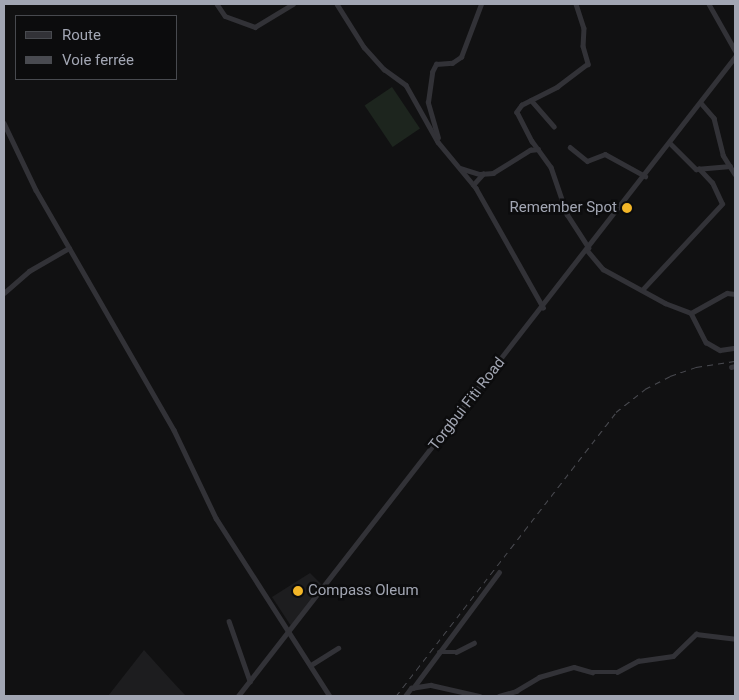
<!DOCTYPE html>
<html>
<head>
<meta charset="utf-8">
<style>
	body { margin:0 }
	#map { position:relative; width:739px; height:700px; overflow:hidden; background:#111112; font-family:Roboto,sans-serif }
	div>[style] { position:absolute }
	.built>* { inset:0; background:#1d1d1f }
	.green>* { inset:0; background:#1d251e; transform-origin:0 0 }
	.minor>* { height:4.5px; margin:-2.25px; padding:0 2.25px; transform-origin:2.25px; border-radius:2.25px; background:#323237 }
	.rail>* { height:1px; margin-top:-0.5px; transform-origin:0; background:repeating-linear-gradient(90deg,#494a50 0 6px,transparent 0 11px) }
	.dots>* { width:14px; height:14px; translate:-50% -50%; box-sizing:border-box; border:2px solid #0c0c0d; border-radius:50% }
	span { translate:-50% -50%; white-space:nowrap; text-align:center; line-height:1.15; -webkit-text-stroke:5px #0c0c0d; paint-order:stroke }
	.poi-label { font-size:15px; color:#a2a6b3 }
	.right { translate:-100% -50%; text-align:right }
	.left { translate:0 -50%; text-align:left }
	.street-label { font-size:15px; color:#a2a6b3 }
	.frame { position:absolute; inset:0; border:5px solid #a2a6b3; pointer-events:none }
	.legend { position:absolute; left:15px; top:15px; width:162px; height:65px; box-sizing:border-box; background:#0c0c0d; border:1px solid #484a4f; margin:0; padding:6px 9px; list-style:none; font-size:15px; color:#a2a6b3 }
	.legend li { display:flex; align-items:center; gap:10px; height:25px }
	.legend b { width:25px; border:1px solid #484a4f }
</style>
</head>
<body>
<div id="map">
	<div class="built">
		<i style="clip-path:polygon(310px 573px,323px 586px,291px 626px,272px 597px)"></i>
		<i style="clip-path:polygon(144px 650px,171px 680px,186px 696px,108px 696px)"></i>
	</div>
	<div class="green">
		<i style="left:392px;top:87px;width:50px;height:33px;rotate:56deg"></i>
	</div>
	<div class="minor">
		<i style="left:217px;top:4px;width:14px;rotate:56deg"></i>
		<i style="left:225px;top:16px;width:32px;rotate:20deg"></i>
		<i style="left:255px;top:27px;width:44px;rotate:-31.2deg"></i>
		<i style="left:337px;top:4px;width:51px;rotate:57.9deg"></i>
		<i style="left:364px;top:47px;width:30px;rotate:48deg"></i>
		<i style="left:384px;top:69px;width:27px;rotate:36deg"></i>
		<i style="left:406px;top:85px;width:65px;rotate:60.7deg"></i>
		<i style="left:438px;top:142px;width:60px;rotate:50.4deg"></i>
		<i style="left:476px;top:188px;width:137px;rotate:60.6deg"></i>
		<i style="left:576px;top:4px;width:25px;rotate:72deg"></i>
		<i style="left:584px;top:28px;width:18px;rotate:93deg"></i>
		<i style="left:583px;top:46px;width:19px;rotate:74deg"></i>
		<i style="left:588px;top:64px;width:38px;rotate:143deg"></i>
		<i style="left:558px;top:87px;width:40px;rotate:153.4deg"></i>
		<i style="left:522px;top:105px;width:9px;rotate:126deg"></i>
		<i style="left:517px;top:112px;width:33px;rotate:63deg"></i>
		<i style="left:532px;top:141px;width:32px;rotate:54deg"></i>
		<i style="left:551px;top:167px;width:50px;rotate:71.2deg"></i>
		<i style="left:567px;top:214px;width:40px;rotate:57.1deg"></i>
		<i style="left:709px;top:4px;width:53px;rotate:60.5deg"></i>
		<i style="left:531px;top:100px;width:35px;rotate:49deg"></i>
		<i style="left:701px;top:103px;width:20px;rotate:49deg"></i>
		<i style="left:714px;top:118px;width:38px;rotate:76deg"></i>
		<i style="left:723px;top:155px;width:22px;rotate:58deg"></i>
		<i style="left:4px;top:123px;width:74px;rotate:64.5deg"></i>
		<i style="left:36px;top:190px;width:277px;rotate:60.1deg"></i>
		<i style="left:174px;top:430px;width:98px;rotate:64.5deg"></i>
		<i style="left:216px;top:518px;width:211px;rotate:57.4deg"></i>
		<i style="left:438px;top:138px;width:37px;rotate:-106deg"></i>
		<i style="left:428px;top:102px;width:30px;rotate:-82deg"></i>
		<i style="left:432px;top:72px;width:9px;rotate:-63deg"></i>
		<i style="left:436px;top:64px;width:16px;rotate:-4deg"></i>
		<i style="left:452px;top:63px;width:11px;rotate:-34deg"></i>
		<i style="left:461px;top:57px;width:57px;rotate:-69.3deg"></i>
		<i style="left:670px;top:143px;width:37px;rotate:45deg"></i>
		<i style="left:696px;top:169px;width:34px;rotate:-5deg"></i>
		<i style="left:570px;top:147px;width:22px;rotate:39deg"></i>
		<i style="left:587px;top:161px;width:19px;rotate:-21deg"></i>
		<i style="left:605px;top:154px;width:46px;rotate:28.8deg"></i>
		<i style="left:460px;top:168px;width:21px;rotate:17deg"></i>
		<i style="left:480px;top:174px;width:13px;rotate:-4deg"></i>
		<i style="left:493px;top:173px;width:44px;rotate:-31.9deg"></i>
		<i style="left:530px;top:150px;width:8px;rotate:-7deg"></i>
		<i style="left:473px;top:185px;width:15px;rotate:-48deg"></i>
		<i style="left:587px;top:250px;width:25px;rotate:50deg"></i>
		<i style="left:603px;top:269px;width:71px;rotate:28.7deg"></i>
		<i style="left:665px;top:303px;width:28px;rotate:21deg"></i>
		<i style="left:691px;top:313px;width:41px;rotate:-29.1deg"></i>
		<i style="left:727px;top:293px;width:8px;rotate:7deg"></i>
		<i style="left:643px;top:289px;width:116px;rotate:-47.1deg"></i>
		<i style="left:722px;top:204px;width:23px;rotate:-115deg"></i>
		<i style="left:712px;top:183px;width:19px;rotate:-133deg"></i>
		<i style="left:4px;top:293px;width:33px;rotate:-41deg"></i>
		<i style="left:29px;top:271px;width:46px;rotate:-29.9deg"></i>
		<i style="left:691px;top:313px;width:33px;rotate:63deg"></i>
		<i style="left:706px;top:342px;width:16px;rotate:30deg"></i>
		<i style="left:720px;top:350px;width:15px;rotate:-8deg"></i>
		<i style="left:731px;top:367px;width:4px;rotate:-14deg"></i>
		<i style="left:229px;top:621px;width:64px;rotate:70.7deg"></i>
		<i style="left:439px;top:652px;width:17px"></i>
		<i style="left:456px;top:652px;width:20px;rotate:-27deg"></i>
		<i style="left:311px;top:665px;width:32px;rotate:-32deg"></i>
		<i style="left:413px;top:688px;width:144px;rotate:-53.4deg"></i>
		<i style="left:238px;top:696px;width:810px;rotate:-52.13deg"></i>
		<i style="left:405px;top:696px;width:10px;rotate:-53deg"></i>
		<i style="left:411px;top:688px;width:20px;rotate:-9deg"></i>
		<i style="left:431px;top:685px;width:50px;rotate:12.7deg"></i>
		<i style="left:499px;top:696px;width:18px;rotate:-16deg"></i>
		<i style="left:516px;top:691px;width:27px;rotate:-31deg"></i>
		<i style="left:539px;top:677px;width:36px;rotate:-16deg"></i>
		<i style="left:574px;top:667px;width:19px;rotate:16deg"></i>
		<i style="left:592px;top:672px;width:25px"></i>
		<i style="left:617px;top:672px;width:24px;rotate:-28deg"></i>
		<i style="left:638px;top:661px;width:35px;rotate:-8deg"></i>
		<i style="left:673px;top:656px;width:32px;rotate:-44deg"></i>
		<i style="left:696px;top:634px;width:39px;rotate:7deg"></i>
	</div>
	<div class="rail">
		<i style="left:396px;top:696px;width:359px;rotate:-52.2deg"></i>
		<i style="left:616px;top:412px;width:37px;rotate:-38deg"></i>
		<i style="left:645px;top:389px;width:28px;rotate:-27deg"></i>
		<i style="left:670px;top:376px;width:28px;rotate:-19deg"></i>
		<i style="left:696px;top:367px;width:39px;rotate:-9deg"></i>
	</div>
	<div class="dots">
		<i style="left:627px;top:208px;background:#f3b628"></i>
		<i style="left:298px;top:591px;background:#f3b628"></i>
	</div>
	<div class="poi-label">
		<span class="right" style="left:617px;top:208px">Remember Spot</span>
		<span class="left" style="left:308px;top:591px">Compass Oleum</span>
	</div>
	<div class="street-label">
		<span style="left:467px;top:404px;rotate:-52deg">Torgbui Fiti Road</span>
	</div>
	<div class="frame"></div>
	<ul class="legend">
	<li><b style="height:6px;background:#323237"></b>Route</li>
	<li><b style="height:6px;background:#494a50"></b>Voie ferrée</li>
	</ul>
</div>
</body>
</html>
